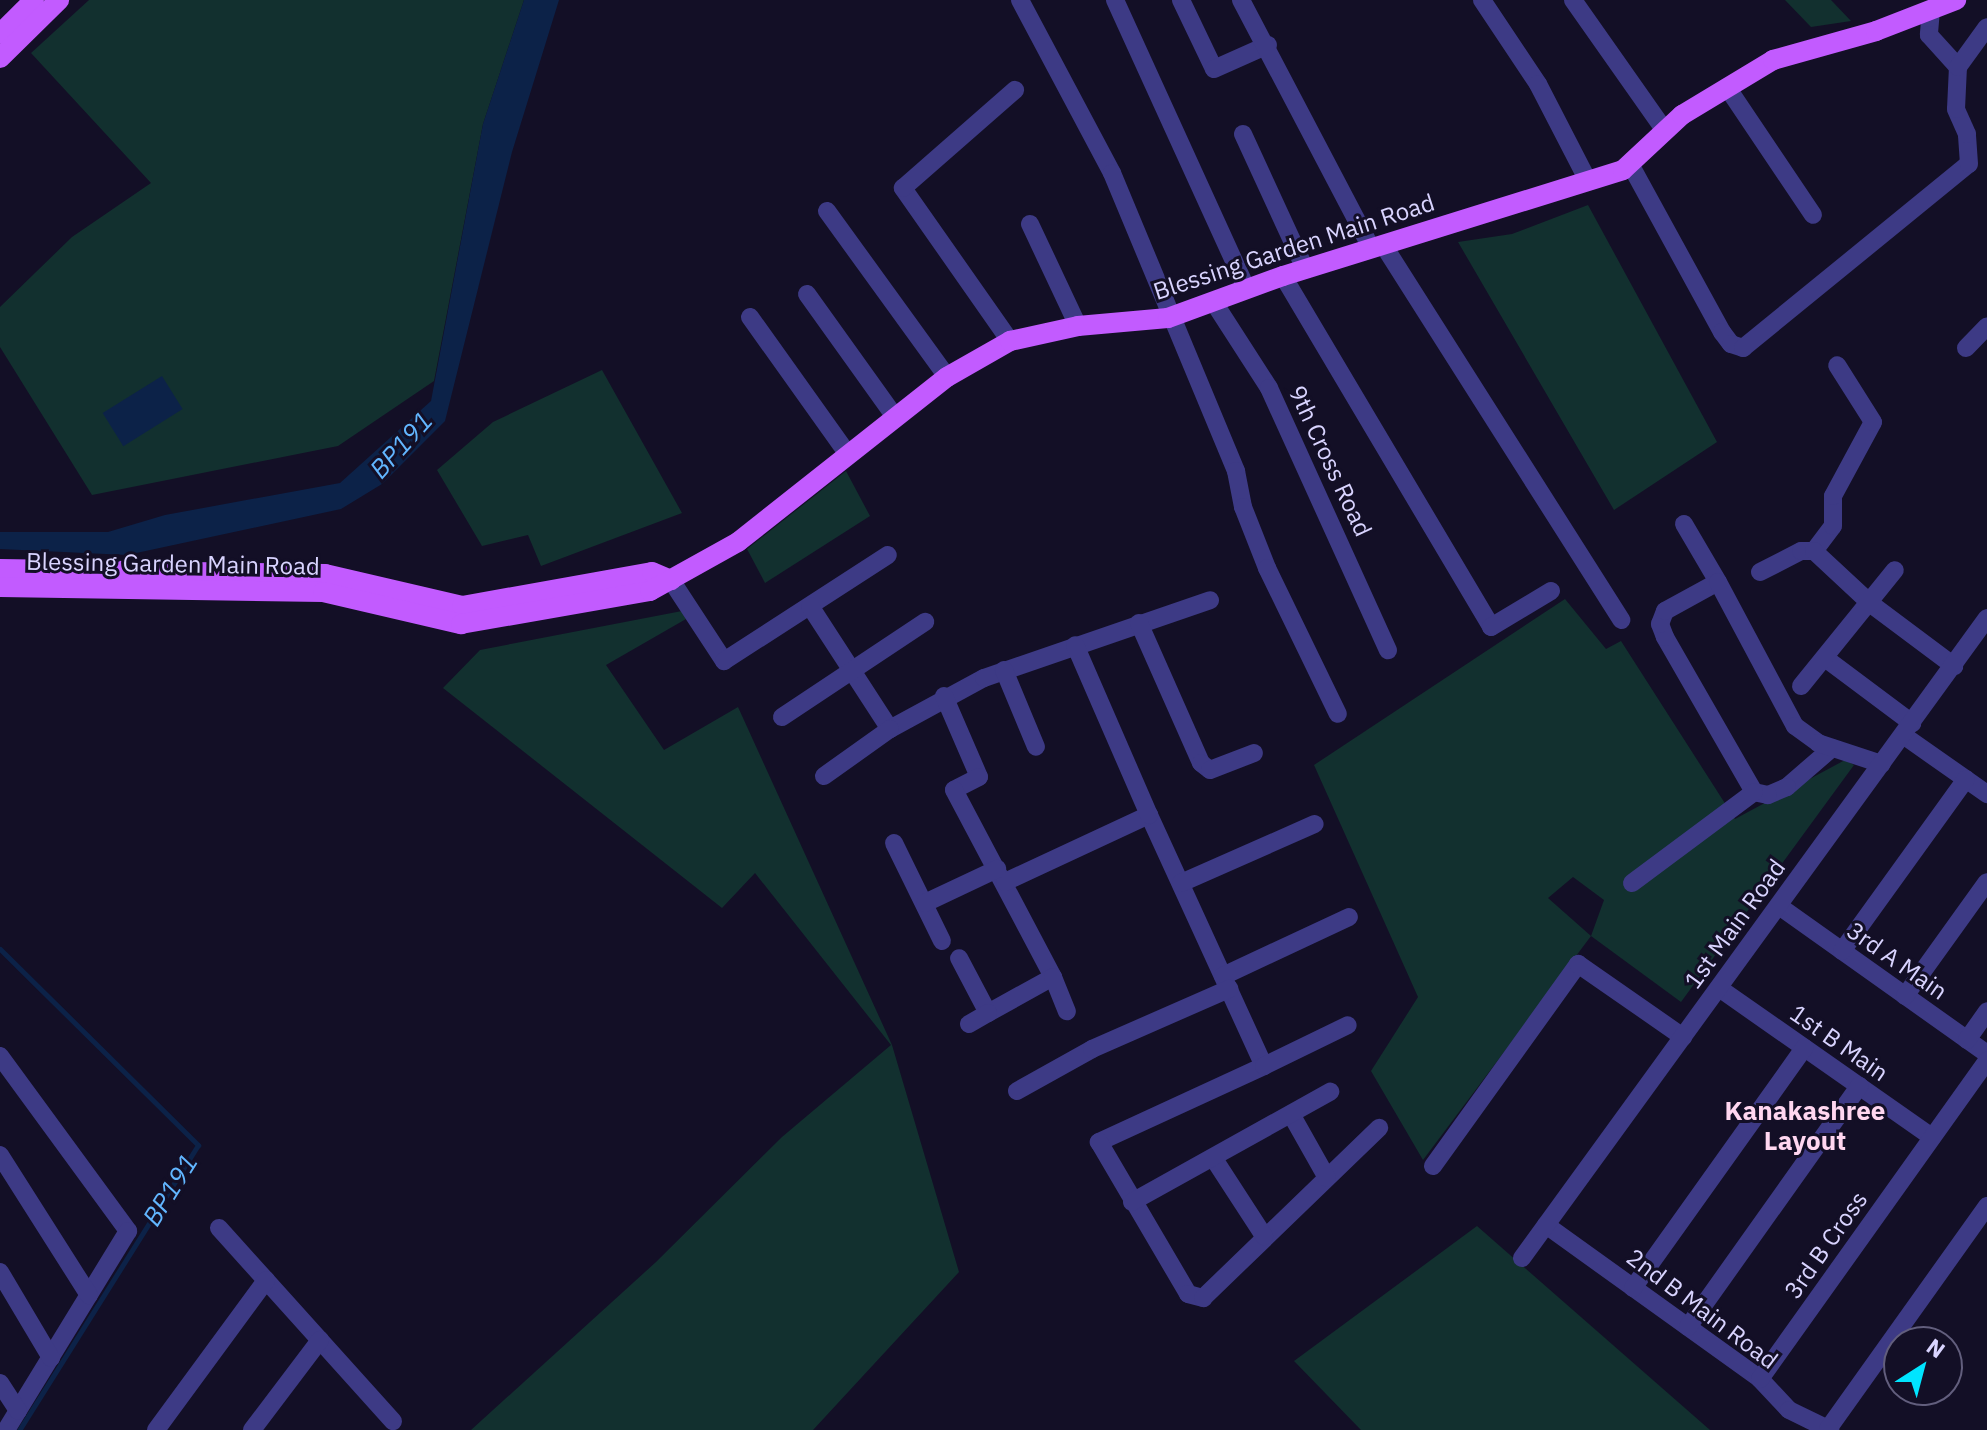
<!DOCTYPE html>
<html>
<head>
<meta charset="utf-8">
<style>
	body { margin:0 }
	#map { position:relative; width:1987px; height:1430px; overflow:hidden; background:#130f26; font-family:"IBM Plex Sans",sans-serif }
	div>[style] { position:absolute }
	.green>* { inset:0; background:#12302f }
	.water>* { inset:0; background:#0c2248; transform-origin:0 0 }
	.stream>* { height:5px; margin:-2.5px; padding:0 2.5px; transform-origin:2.5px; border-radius:2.5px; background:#0c2248 }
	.minor>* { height:18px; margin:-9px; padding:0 9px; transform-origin:9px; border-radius:9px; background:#3d3a85 }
	.major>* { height:20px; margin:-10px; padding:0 10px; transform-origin:10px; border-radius:10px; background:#c25bff }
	span { translate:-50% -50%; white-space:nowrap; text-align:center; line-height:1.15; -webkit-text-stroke:6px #130f26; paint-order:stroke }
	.street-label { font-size:24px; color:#d9d4ff }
	.water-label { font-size:26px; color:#62b6ff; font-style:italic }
	.neighbourhood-label { font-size:26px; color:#ffd6f0; font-weight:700 }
	.north { position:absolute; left:1883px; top:1326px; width:80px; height:80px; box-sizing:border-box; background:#130f26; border:2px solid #625e7d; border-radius:50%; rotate:36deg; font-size:22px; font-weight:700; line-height:32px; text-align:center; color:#d9d4ff }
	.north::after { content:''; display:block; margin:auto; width:28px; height:36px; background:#00e5ff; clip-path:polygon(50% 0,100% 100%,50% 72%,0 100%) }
</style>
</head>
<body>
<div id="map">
	<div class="green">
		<i style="clip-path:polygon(89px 0,524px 0,483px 124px,434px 381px,338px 446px,92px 495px,0 347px,0 307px,72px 237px,151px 183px,31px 53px)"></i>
		<i style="clip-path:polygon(1785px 0,1831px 0,1851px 21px,1811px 27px)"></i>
		<i style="clip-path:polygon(1588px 205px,1717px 442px,1614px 510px,1458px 242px,1512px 234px)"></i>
		<i style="clip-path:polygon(602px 370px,682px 513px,541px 566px,528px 535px,482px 546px,437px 470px,493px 422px)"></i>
		<i style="clip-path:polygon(846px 471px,870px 516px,765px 583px,747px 549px)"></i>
		<i style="clip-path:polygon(evenodd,1565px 599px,1606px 649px,1621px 641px,1735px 819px,1845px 760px,1854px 765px,1681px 1002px,1591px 936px,1423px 1160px,1371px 1071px,1418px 997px,1314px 765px,1565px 599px,1573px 877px,1604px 900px,1591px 936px,1548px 898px,1573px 877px)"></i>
		<i style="clip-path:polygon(682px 611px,686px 619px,606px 665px,664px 750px,738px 707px,892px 1045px,959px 1272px,813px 1430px,471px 1430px,656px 1262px,782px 1137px,891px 1045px,755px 873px,722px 908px,443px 688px,480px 650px)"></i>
		<i style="clip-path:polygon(1477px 1226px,1710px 1430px,1361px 1430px,1294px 1361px)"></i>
	</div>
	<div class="water">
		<i style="clip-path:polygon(524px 0,559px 0,512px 152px,445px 421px,382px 484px,341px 509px,127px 555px,0 549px,0 532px,108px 532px,165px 515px,340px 483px,431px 401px,483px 124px)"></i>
		<i style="left:162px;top:376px;width:39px;height:70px;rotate:58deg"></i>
	</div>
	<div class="stream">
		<i style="left:0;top:949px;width:279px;rotate:44.7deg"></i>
		<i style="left:198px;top:1145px;width:337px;rotate:122.1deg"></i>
	</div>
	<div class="minor">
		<i style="left:1020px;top:0;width:196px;rotate:62deg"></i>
		<i style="left:1112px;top:173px;width:323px;rotate:67.4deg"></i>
		<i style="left:1236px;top:471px;width:37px;rotate:79deg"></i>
		<i style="left:1243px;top:507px;width:66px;rotate:68.5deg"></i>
		<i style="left:1267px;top:568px;width:162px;rotate:64.1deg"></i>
		<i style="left:1115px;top:0;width:318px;rotate:65.5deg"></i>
		<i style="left:1181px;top:0;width:76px;rotate:64.4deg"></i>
		<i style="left:1214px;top:69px;width:59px;rotate:-24deg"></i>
		<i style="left:1241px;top:0;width:280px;rotate:62.3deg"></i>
		<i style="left:1482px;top:0;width:101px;rotate:56.3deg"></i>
		<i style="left:1538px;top:84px;width:109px;rotate:62.7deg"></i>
		<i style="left:1573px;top:0;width:160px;rotate:54.9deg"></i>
		<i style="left:1931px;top:10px;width:25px;rotate:95deg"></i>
		<i style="left:1929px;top:35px;width:43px;rotate:47.8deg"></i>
		<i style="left:1727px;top:87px;width:154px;rotate:56.1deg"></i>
		<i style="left:1243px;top:134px;width:149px;rotate:65.3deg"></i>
		<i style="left:1630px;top:164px;width:192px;rotate:61.3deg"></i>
		<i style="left:1722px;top:332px;width:15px;rotate:53deg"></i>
		<i style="left:1731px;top:344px;width:13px;rotate:18deg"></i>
		<i style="left:1743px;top:348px;width:291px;rotate:-39.2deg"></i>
		<i style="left:1969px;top:164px;width:30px;rotate:-94deg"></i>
		<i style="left:1967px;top:134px;width:27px;rotate:-114deg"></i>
		<i style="left:1956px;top:109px;width:42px;rotate:-87.3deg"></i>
		<i style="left:1958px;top:67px;width:49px;rotate:-54.1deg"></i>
		<i style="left:827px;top:211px;width:205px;rotate:54.1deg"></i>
		<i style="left:1030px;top:224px;width:113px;rotate:64.8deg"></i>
		<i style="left:1384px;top:246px;width:443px;rotate:57.6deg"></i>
		<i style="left:1283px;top:276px;width:408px;rotate:59.3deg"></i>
		<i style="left:1491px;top:627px;width:70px;rotate:-31deg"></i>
		<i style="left:807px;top:294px;width:151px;rotate:54.4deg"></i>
		<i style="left:1213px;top:301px;width:103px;rotate:57.2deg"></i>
		<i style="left:1269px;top:388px;width:288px;rotate:65.6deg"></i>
		<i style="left:750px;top:317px;width:167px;rotate:54.5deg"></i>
		<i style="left:1010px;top:341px;width:187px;rotate:-125deg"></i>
		<i style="left:903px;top:188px;width:149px;rotate:-41.2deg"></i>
		<i style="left:1966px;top:348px;width:30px;rotate:-46deg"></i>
		<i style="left:1684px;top:524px;width:67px;rotate:59.6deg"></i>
		<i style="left:1814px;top:551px;width:31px;rotate:-53deg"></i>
		<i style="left:1833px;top:526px;width:30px;rotate:-90deg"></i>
		<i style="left:1833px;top:496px;width:84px;rotate:-61.6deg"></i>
		<i style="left:1873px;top:422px;width:67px;rotate:-122.3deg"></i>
		<i style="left:1760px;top:572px;width:46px;rotate:-27.1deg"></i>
		<i style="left:1801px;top:551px;width:13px"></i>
		<i style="left:1814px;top:551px;width:78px;rotate:42.9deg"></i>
		<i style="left:1871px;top:604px;width:104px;rotate:36.8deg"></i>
		<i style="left:671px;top:580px;width:97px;rotate:56.8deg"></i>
		<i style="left:724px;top:661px;width:195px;rotate:-32.9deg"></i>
		<i style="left:810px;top:606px;width:147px;rotate:57deg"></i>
		<i style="left:890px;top:729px;width:107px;rotate:-28.5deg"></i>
		<i style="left:984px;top:678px;width:239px;rotate:-19deg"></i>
		<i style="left:1139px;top:623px;width:153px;rotate:66.1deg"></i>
		<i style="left:1201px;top:763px;width:11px;rotate:38deg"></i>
		<i style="left:1210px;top:770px;width:47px;rotate:-21.1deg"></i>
		<i style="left:1825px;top:658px;width:109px;rotate:36.8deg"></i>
		<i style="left:1004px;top:670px;width:83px;rotate:67.4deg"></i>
		<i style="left:1801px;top:686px;width:149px;rotate:-51deg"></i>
		<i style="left:944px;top:696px;width:88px;rotate:66.6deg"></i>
		<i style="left:979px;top:777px;width:28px;rotate:153deg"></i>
		<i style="left:954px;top:790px;width:212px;rotate:62.1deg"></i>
		<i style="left:1053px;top:977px;width:74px;rotate:151deg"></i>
		<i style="left:988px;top:1013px;width:62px;rotate:-117.8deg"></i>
		<i style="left:782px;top:717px;width:172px;rotate:-33.6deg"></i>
		<i style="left:1903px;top:735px;width:103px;rotate:35.1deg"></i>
		<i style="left:1832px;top:748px;width:60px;rotate:139.1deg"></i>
		<i style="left:1787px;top:787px;width:21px;rotate:157deg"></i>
		<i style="left:1768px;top:795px;width:14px;rotate:-168deg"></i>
		<i style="left:1754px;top:792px;width:179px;rotate:-119.9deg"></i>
		<i style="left:1665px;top:637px;width:14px;rotate:-111deg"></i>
		<i style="left:1660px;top:624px;width:14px;rotate:-69deg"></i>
		<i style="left:1665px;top:611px;width:60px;rotate:-28.7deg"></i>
		<i style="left:1718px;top:582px;width:163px;rotate:61.9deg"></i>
		<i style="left:1795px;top:726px;width:29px;rotate:36deg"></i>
		<i style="left:1818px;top:743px;width:67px;rotate:18.2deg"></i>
		<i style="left:824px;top:776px;width:81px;rotate:-35.5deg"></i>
		<i style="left:1149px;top:815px;width:276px;rotate:65.4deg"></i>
		<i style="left:1264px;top:1066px;width:182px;rotate:155.3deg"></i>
		<i style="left:1099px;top:1142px;width:176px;rotate:59.6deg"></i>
		<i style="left:1188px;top:1294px;width:16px;rotate:15deg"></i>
		<i style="left:1203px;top:1298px;width:245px;rotate:-44deg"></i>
		<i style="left:894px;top:843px;width:109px;rotate:63.9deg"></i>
		<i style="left:1005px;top:882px;width:159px;rotate:-25deg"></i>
		<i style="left:1149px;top:815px;width:185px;rotate:-113.5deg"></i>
		<i style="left:1181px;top:883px;width:146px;rotate:-23.8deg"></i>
		<i style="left:1632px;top:883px;width:152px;rotate:-36.7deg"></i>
		<i style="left:925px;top:903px;width:80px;rotate:-25.3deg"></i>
		<i style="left:1779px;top:906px;width:255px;rotate:35.4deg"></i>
		<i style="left:1842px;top:951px;width:212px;rotate:-54.2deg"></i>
		<i style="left:1223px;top:976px;width:139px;rotate:-25.1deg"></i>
		<i style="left:1053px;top:977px;width:37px;rotate:68deg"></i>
		<i style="left:1719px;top:988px;width:260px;rotate:35deg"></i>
		<i style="left:1905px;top:996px;width:140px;rotate:-54.3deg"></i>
		<i style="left:969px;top:1024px;width:22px;rotate:-30deg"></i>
		<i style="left:1967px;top:1040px;width:35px;rotate:-55deg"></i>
		<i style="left:0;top:1056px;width:217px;rotate:53.8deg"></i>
		<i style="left:128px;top:1231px;width:233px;rotate:121.5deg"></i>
		<i style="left:1264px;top:1066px;width:93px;rotate:-26deg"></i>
		<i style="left:1017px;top:1091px;width:86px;rotate:-29.2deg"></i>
		<i style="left:1092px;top:1049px;width:150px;rotate:-23.7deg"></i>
		<i style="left:1291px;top:1114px;width:73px;rotate:60.6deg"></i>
		<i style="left:0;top:1155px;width:166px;rotate:57.6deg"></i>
		<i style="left:1214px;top:1159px;width:92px;rotate:57deg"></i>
		<i style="left:1433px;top:1166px;width:249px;rotate:-54.3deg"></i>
		<i style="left:1578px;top:964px;width:128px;rotate:34.8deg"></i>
		<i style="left:1132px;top:1202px;width:227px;rotate:-29.1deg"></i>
		<i style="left:1546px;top:1225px;width:264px;rotate:35.7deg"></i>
		<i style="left:1760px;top:1379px;width:42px;rotate:46.9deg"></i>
		<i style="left:1789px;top:1410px;width:46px;rotate:26deg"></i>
		<i style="left:219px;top:1228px;width:260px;rotate:48deg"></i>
		<i style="left:1522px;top:1258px;width:791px;rotate:-54deg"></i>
		<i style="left:0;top:1272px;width:100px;rotate:59.3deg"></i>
		<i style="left:1633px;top:1288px;width:295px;rotate:-54.5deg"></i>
		<i style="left:1688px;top:1327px;width:296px;rotate:-54.6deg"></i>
		<i style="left:1760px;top:1379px;width:391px;rotate:-54.5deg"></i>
		<i style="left:0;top:1383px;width:33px;rotate:57deg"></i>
		<i style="left:1828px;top:1429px;width:274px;rotate:-54.5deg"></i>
		<i style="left:156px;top:1430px;width:186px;rotate:-53.7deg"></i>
		<i style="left:252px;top:1430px;width:113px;rotate:-52.9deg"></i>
	</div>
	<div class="major">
		<i style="left:0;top:34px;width:48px;rotate:-45deg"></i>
		<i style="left:0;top:58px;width:83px;rotate:-44.5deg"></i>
		<i style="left:0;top:569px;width:325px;rotate:0.9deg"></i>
		<i style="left:325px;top:574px;width:141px;rotate:13.1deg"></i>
		<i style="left:462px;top:606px;width:193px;rotate:-10.1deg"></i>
		<i style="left:652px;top:572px;width:21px;rotate:23deg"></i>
		<i style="left:0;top:587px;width:323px;rotate:0.9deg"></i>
		<i style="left:323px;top:592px;width:142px;rotate:13.1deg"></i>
		<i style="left:461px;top:624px;width:192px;rotate:-9.9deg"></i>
		<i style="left:650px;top:591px;width:101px;rotate:-29.1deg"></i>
		<i style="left:738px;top:542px;width:266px;rotate:-38.3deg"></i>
		<i style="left:947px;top:377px;width:73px;rotate:-29.7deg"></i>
		<i style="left:1010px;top:341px;width:70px;rotate:-12.4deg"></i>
		<i style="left:1078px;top:326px;width:90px;rotate:-5.1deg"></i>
		<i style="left:1168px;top:318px;width:122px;rotate:-20.1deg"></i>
		<i style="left:1283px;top:276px;width:356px;rotate:-17.3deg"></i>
		<i style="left:1623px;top:170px;width:81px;rotate:-43deg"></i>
		<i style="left:1682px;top:115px;width:106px;rotate:-31.1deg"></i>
		<i style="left:1773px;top:60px;width:107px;rotate:-15.7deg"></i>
		<i style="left:1876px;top:31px;width:86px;rotate:-21.2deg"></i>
	</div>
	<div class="street-label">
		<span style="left:1294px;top:247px;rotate:-18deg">Blessing Garden Main Road</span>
		<span style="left:1330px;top:461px;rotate:65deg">9th Cross Road</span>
		<span style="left:173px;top:564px;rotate:1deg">Blessing Garden Main Road</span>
		<span style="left:1735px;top:924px;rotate:-54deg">1st Main Road</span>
		<span style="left:1897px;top:961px;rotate:35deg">3rd A Main</span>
		<span style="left:1839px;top:1043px;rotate:35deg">1st B Main</span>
		<span style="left:1826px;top:1245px;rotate:-55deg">3rd B Cross</span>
		<span style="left:1702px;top:1309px;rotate:37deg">2nd B Main Road</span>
	</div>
	<div class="water-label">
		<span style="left:401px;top:445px;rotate:-48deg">BP191</span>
		<span style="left:170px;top:1190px;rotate:-58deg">BP191</span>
	</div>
	<div class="neighbourhood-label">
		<span style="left:1805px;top:1126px">Kanakashree<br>Layout</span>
	</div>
	<div class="north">N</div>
</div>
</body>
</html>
